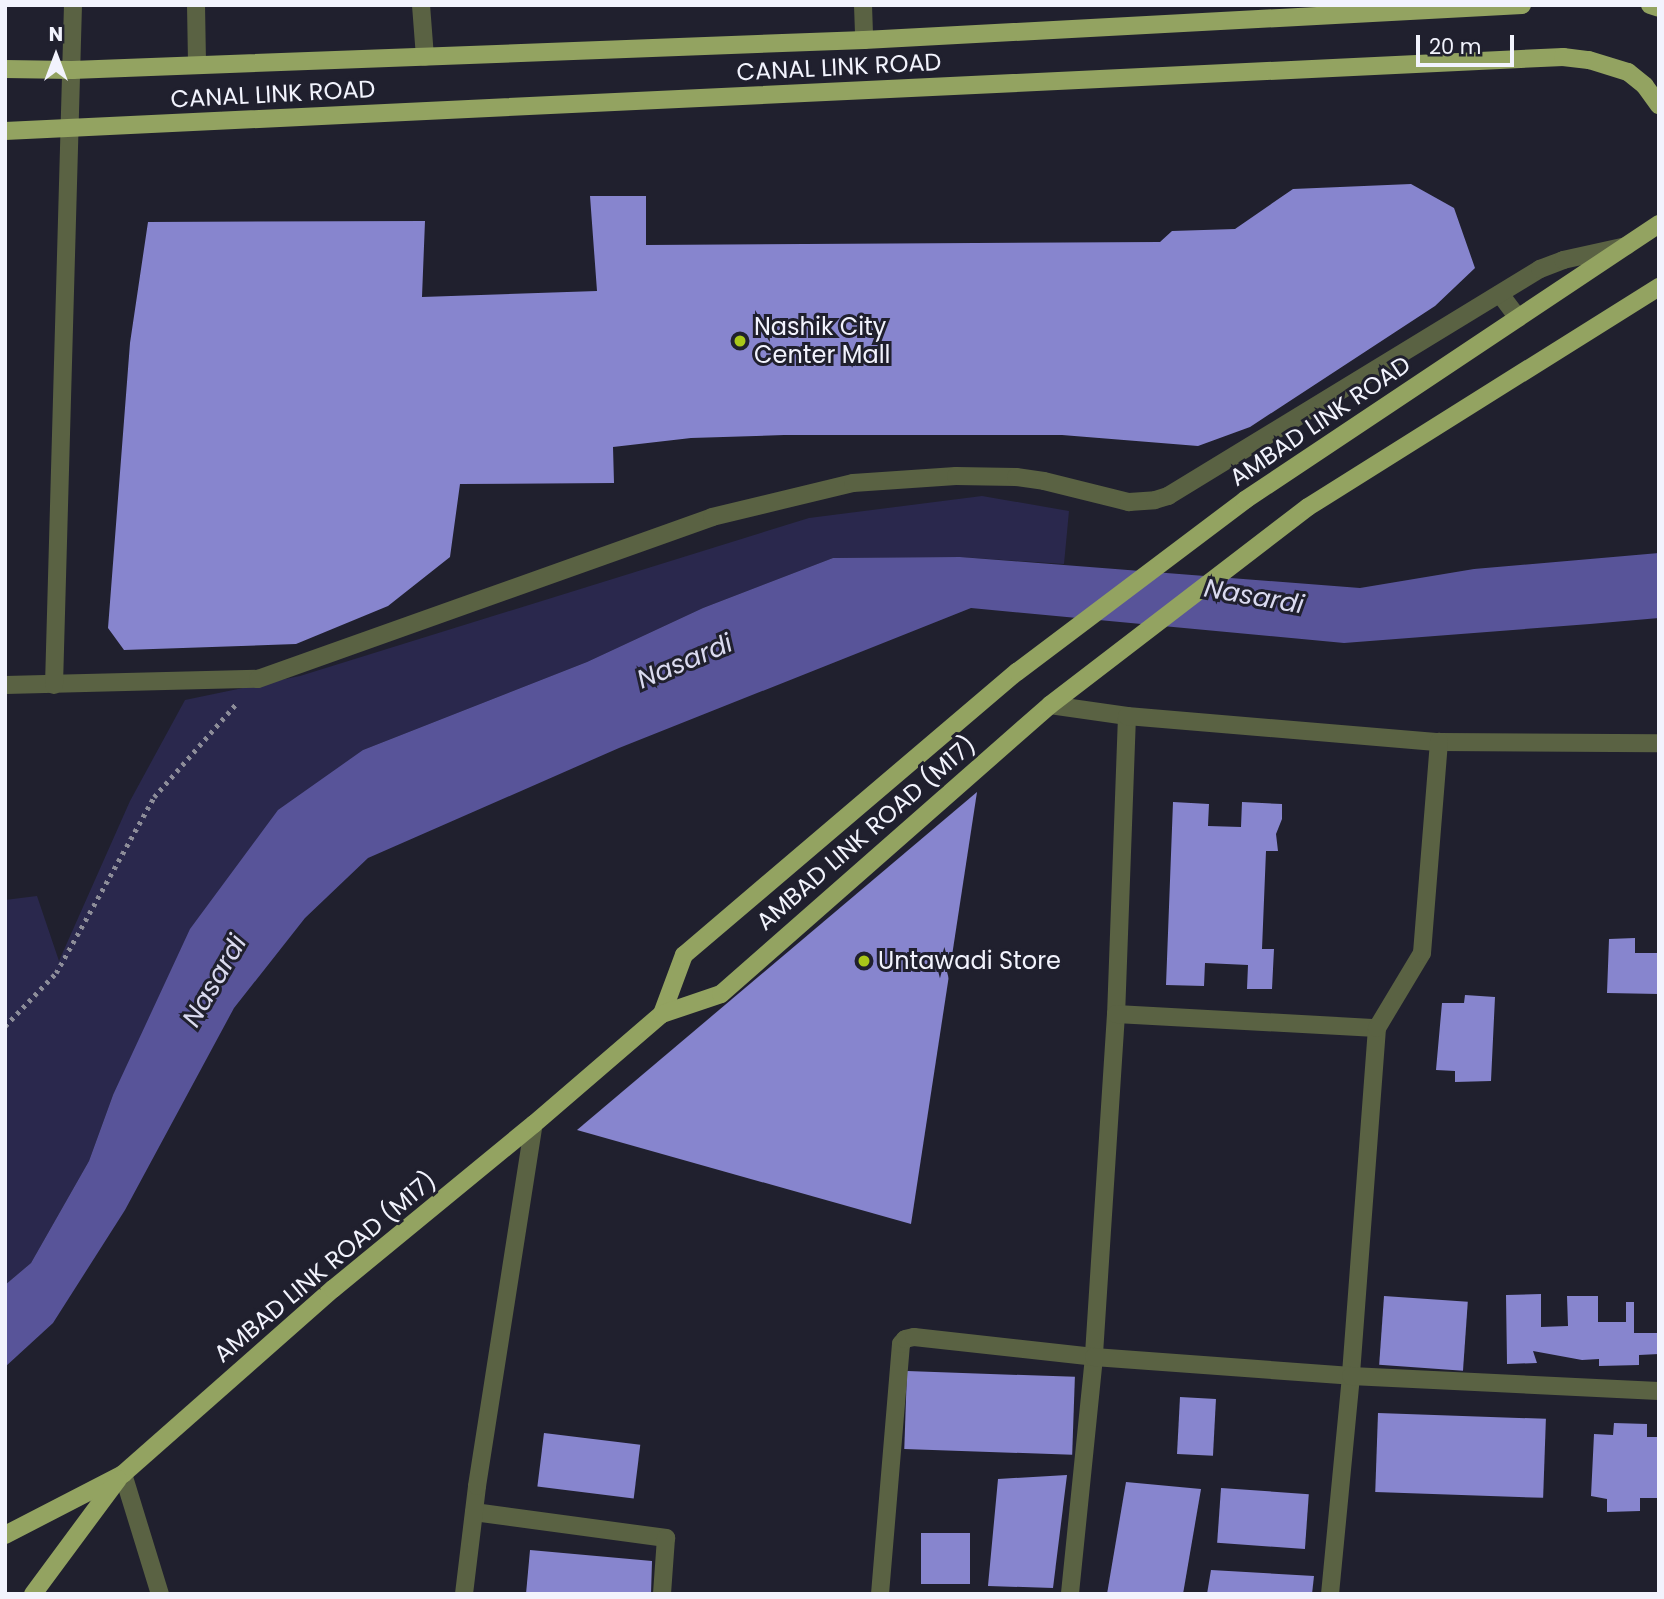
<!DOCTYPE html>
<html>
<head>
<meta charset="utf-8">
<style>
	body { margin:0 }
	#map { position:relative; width:1664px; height:1599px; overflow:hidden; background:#20202e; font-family:Poppins,sans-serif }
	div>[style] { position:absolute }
	.green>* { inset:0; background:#2a284d }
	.water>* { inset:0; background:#585499 }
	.building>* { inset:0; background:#8785ce; transform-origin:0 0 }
	.path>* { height:4.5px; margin-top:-2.25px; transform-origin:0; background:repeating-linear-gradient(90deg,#8d8d99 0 3.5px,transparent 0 8.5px) }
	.minor>* { height:18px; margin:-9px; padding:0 9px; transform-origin:9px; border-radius:9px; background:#5a6243 }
	.major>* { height:18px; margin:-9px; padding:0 9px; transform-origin:9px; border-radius:9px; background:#93a361 }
	.dots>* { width:19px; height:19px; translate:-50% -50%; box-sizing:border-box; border:4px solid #20202e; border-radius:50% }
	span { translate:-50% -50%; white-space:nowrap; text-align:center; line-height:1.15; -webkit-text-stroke:6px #20202e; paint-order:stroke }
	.street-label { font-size:24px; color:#f2f3fd }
	.poi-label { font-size:24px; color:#f2f3fd }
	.left { translate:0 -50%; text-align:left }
	.water-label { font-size:26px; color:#dadaef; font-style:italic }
	.frame { position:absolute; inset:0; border:7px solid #f2f3fd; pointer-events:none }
	.north { position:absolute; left:21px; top:21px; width:70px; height:70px; -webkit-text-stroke:5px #20202e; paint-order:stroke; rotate:0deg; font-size:19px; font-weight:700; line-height:28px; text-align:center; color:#f2f3fd }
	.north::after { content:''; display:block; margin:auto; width:24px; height:32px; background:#f2f3fd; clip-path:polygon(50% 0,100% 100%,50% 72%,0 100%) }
	.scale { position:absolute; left:1416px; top:35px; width:98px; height:32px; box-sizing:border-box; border:4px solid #f2f3fd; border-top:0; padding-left:9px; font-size:21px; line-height:24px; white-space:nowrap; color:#f2f3fd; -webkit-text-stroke:5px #20202e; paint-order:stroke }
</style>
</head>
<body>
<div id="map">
	<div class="green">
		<i style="clip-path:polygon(982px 496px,1069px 511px,1064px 564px,960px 557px,833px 558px,703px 608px,587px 662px,363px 750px,113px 1095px,89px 1161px,31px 1263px,5px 1285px,5px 900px,37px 896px,59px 961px,130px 801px,185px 700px,300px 676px,809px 518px)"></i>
	</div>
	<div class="water">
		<i style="clip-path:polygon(1659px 553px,1659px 618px,1590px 624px,1344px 643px,971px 608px,619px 748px,368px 858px,305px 918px,234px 1008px,125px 1210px,53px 1323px,5px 1367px,5px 1285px,31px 1263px,89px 1161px,113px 1095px,190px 929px,278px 810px,363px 750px,587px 662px,703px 608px,833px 558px,960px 557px,1360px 588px,1474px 569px)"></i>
	</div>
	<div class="building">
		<i style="clip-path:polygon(1411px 184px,1454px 208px,1475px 268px,1435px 306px,1250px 427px,1198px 446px,1062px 435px,784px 435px,691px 438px,613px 447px,614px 483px,460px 484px,450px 557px,388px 606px,296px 644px,124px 650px,108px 628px,130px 343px,148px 222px,425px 221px,422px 297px,597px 291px,590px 196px,646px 196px,646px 245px,1160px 242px,1172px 231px,1235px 229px,1293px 189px)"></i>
		<i style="clip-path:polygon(977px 792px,911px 1224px,577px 1130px)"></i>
		<i style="clip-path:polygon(1173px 802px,1209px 804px,1208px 826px,1241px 827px,1242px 802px,1282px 804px,1282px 819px,1276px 834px,1278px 851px,1266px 851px,1262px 949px,1274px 949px,1272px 989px,1247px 989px,1248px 965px,1205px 963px,1204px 986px,1166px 985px)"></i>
		<i style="clip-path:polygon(1635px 938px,1635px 953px,1659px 953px,1659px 994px,1607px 993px,1609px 939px)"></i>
		<i style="clip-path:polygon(1465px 995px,1495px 997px,1491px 1081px,1455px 1082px,1455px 1071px,1436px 1070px,1442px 1003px,1464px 1003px)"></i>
		<i style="clip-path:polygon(1541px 1294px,1541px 1327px,1568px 1326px,1567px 1296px,1598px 1296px,1598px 1322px,1626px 1322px,1626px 1302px,1634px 1302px,1634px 1333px,1659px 1333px,1659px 1354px,1639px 1355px,1639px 1365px,1599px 1366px,1599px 1359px,1582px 1360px,1533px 1351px,1537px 1363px,1507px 1364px,1506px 1295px)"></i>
		<i style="left:1384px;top:1296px;width:84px;height:69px;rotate:4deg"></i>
		<i style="left:907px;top:1371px;width:168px;height:78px;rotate:2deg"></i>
		<i style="left:1180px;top:1397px;width:36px;height:57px;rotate:3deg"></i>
		<i style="left:1378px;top:1413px;width:168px;height:79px;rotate:2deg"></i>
		<i style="clip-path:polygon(1614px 1423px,1647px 1424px,1647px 1437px,1659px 1437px,1659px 1498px,1640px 1498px,1640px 1511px,1607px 1512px,1607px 1499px,1591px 1496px,1594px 1434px,1613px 1435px)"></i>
		<i style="left:544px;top:1433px;width:97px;height:54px;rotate:7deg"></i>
		<i style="clip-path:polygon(1067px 1475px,1053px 1588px,988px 1586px,998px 1479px)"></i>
		<i style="clip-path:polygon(1126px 1482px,1201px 1489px,1183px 1594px,1107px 1594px)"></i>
		<i style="left:1221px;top:1488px;width:88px;height:55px;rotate:4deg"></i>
		<i style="left:921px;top:1533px;width:49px;height:51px"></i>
		<i style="clip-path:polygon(530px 1550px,652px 1561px,651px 1594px,526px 1594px)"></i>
		<i style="clip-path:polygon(1211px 1570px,1314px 1576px,1312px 1594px,1207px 1594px)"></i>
	</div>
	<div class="path">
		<i style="left:5px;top:1026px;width:74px;rotate:-46.1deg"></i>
		<i style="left:56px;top:973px;width:201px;rotate:-60.9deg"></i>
		<i style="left:154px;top:797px;width:124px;rotate:-48.6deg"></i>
	</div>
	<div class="minor">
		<i style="left:196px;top:5px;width:60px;rotate:89deg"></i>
		<i style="left:421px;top:5px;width:52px;rotate:85.6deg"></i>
		<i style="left:863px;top:5px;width:35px;rotate:88deg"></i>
		<i style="left:1500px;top:294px;width:30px;rotate:53deg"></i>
		<i style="left:5px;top:685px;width:253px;rotate:-1.4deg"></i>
		<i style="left:258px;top:679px;width:482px;rotate:-19.6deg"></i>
		<i style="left:712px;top:517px;width:145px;rotate:-13.6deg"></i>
		<i style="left:853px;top:483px;width:103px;rotate:-3.9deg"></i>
		<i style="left:956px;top:476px;width:60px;rotate:1deg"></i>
		<i style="left:1016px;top:477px;width:28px;rotate:8deg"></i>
		<i style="left:1044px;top:481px;width:88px;rotate:13.9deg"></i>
		<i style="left:1129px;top:502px;width:26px;rotate:-4deg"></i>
		<i style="left:1155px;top:500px;width:14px;rotate:-17deg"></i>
		<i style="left:1168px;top:496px;width:436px;rotate:-31.4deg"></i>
		<i style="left:1540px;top:269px;width:25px;rotate:-21deg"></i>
		<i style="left:1563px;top:260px;width:65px;rotate:-12.5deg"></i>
		<i style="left:54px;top:685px;width:680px;rotate:-88.4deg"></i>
		<i style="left:1050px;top:705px;width:78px;rotate:8.1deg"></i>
		<i style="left:1127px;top:716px;width:298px;rotate:92.1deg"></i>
		<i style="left:1116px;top:1014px;width:344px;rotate:93.7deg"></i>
		<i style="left:1094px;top:1357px;width:238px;rotate:95.8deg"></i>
		<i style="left:1127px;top:716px;width:313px;rotate:4.8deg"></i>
		<i style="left:1439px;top:742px;width:220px;rotate:0.3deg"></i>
		<i style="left:1116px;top:1014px;width:261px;rotate:3.1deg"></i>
		<i style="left:1377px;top:1028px;width:349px;rotate:94.3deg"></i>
		<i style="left:1351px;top:1376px;width:219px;rotate:95.5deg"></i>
		<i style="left:1377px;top:1028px;width:87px;rotate:-59deg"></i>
		<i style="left:1422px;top:953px;width:212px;rotate:-85.4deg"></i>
		<i style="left:123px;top:1474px;width:126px;rotate:72.9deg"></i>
		<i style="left:474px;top:1512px;width:194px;rotate:7.7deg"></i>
		<i style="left:666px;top:1538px;width:56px;rotate:94.1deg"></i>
		<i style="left:464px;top:1594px;width:109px;rotate:-83.1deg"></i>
		<i style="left:477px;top:1486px;width:366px;rotate:-81.1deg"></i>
		<i style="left:880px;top:1594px;width:251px;rotate:-85.2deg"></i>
		<i style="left:901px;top:1344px;width:6px;rotate:-51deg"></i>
		<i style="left:905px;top:1339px;width:9px;rotate:-13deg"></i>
		<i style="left:914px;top:1337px;width:181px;rotate:6.3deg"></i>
		<i style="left:1094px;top:1357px;width:258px;rotate:4.2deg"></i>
		<i style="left:1351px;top:1376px;width:308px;rotate:2.8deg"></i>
	</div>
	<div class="major">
		<i style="left:1650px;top:5px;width:9px;rotate:18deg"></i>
		<i style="left:5px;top:69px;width:67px;rotate:0.9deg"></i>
		<i style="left:72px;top:70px;width:793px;rotate:-2.17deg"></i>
		<i style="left:864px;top:40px;width:659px;rotate:-3.04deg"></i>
		<i style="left:5px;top:131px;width:1560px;rotate:-2.72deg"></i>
		<i style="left:1563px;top:57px;width:26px;rotate:7deg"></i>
		<i style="left:1589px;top:60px;width:41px;rotate:17.1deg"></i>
		<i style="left:1628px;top:72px;width:22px;rotate:39deg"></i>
		<i style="left:1645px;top:86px;width:24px;rotate:54deg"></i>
		<i style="left:662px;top:1014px;width:63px;rotate:-69.6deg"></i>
		<i style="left:684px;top:955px;width:437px;rotate:-40.4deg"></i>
		<i style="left:1017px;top:672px;width:286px;rotate:-37deg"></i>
		<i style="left:1245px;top:500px;width:498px;rotate:-33.7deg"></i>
		<i style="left:5px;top:1535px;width:133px;rotate:-27.3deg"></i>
		<i style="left:123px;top:1474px;width:280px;rotate:-41.4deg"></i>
		<i style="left:333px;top:1289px;width:260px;rotate:-39.4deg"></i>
		<i style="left:534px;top:1124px;width:169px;rotate:-40.7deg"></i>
		<i style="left:662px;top:1014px;width:62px;rotate:-18.7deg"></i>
		<i style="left:721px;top:994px;width:438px;rotate:-41.3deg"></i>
		<i style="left:1050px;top:705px;width:325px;rotate:-37.5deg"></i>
		<i style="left:1308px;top:507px;width:414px;rotate:-32.1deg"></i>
		<i style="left:33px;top:1594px;width:143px;rotate:-53.5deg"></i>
	</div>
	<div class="dots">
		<i style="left:740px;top:341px;background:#a9c719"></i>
		<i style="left:864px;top:961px;background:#a9c719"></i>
	</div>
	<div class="street-label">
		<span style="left:839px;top:67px;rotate:-3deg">CANAL LINK ROAD</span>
		<span style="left:273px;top:94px;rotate:-3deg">CANAL LINK ROAD</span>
		<span style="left:1320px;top:421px;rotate:-34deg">AMBAD LINK ROAD</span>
		<span style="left:866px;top:833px;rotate:-41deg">AMBAD LINK ROAD (M17)</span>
		<span style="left:325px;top:1267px;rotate:-40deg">AMBAD LINK ROAD (M17)</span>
	</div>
	<div class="poi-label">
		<span class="left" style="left:754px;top:341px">Nashik City<br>Center Mall</span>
		<span class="left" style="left:878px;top:961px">Untawadi Store</span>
	</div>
	<div class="water-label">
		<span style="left:1254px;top:597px;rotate:10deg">Nasardi</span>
		<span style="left:685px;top:662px;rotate:-23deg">Nasardi</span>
		<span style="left:215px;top:981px;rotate:-60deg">Nasardi</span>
	</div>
	<div class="frame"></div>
	<div class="north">N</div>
	<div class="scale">20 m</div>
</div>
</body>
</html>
